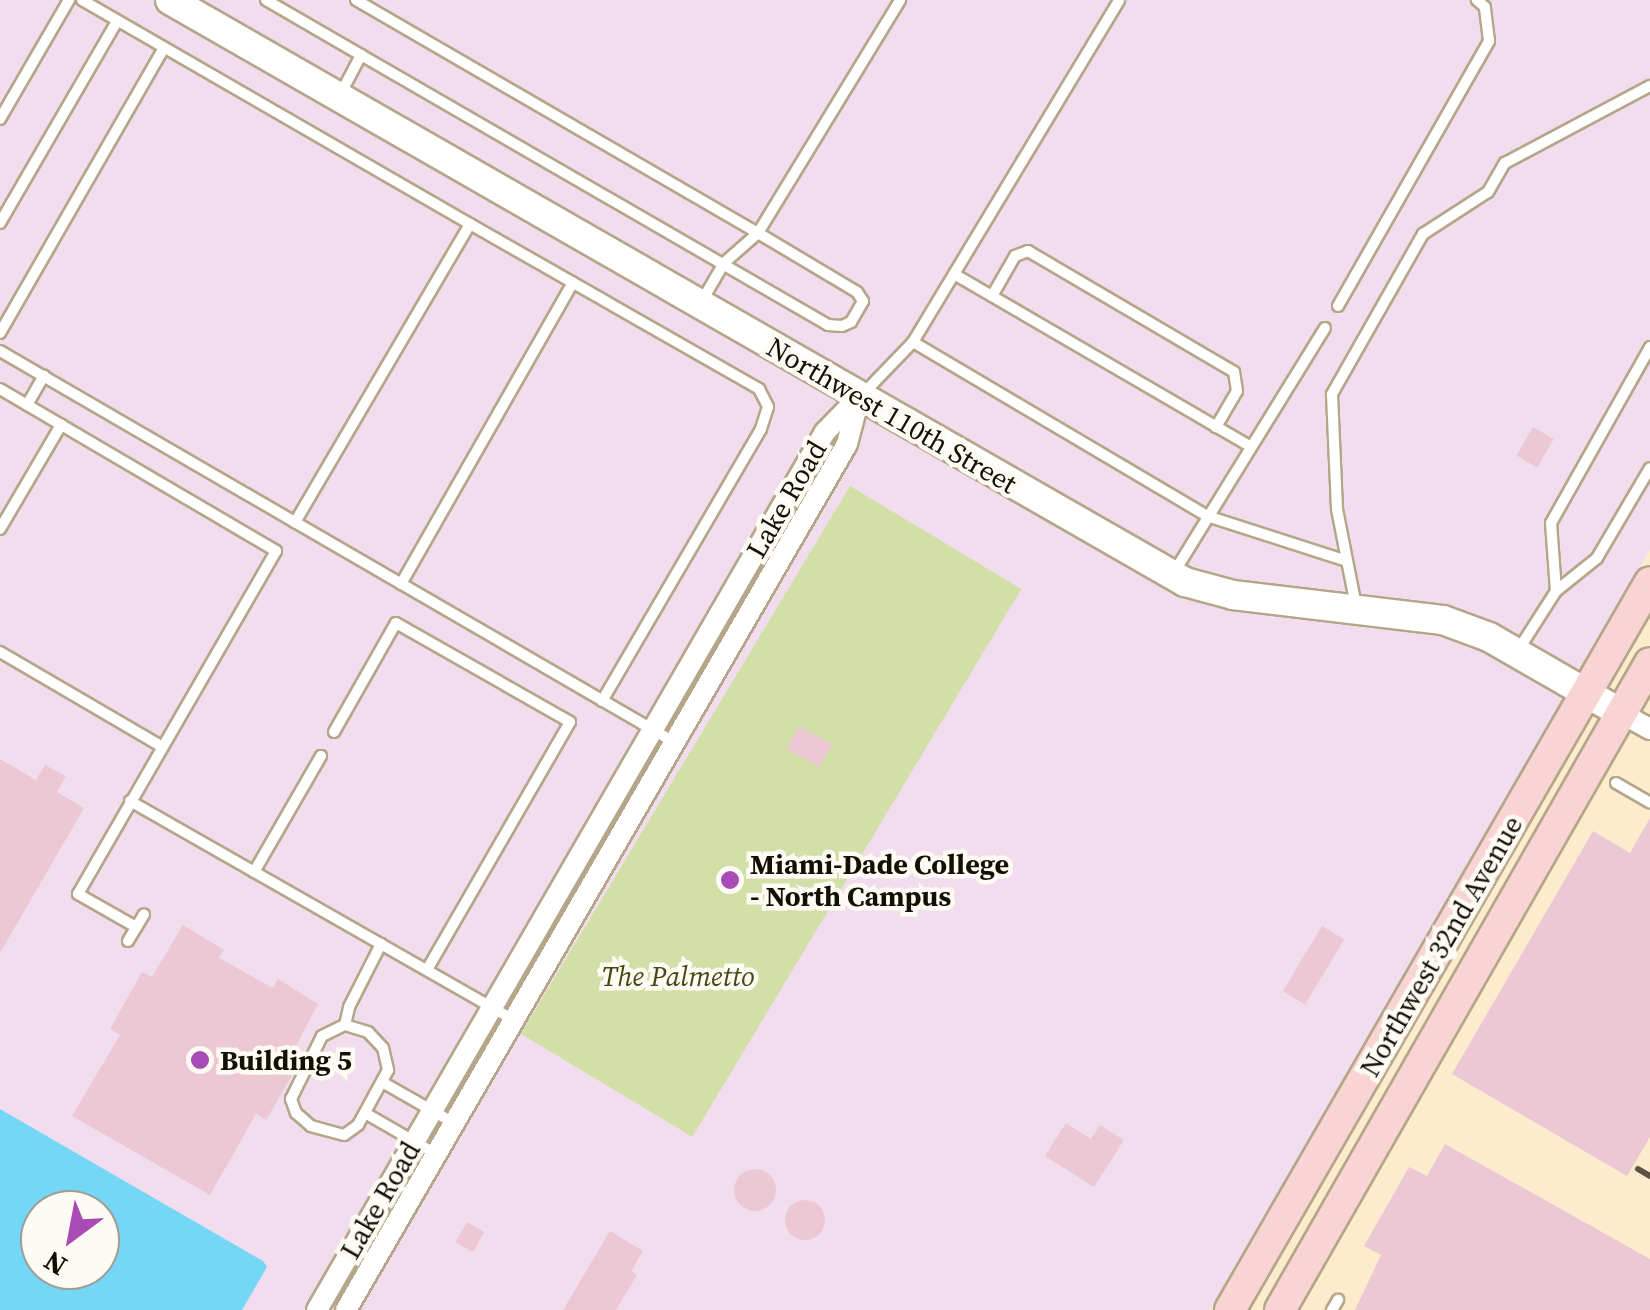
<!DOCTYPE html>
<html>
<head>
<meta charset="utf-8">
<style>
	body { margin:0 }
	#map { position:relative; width:1650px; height:1310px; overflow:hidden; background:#fceccd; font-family:"Source Serif 4",serif }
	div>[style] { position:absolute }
	.education>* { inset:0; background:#f1dded }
	.green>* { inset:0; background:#d2e0a8; transform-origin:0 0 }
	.water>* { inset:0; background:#75d7f6 }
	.building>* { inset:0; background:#ecc8d5; transform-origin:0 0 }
	.round { border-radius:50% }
	.roads { filter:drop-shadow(2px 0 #b5a689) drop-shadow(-2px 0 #b5a689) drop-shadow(0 2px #b5a689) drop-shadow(0 -2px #b5a689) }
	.service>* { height:10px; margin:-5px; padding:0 5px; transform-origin:5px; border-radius:5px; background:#fff }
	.minor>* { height:20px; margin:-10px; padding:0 10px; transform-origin:10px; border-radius:10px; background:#fff }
	.tertiary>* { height:28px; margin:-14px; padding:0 14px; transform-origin:14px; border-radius:14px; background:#fff }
	.secondary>* { height:30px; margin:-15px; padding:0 15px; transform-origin:15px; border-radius:15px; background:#f9d4d5 }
	.rail>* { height:6px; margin:-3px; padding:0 3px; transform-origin:3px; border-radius:3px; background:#5b5242 }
	.dots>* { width:28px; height:28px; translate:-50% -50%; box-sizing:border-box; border:5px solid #fefbf5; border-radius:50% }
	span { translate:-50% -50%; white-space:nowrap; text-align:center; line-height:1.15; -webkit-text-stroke:9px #fefbf5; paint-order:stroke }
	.street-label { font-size:28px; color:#140f05 }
	.poi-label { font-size:28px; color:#140f05; font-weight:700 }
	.left { translate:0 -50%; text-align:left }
	.park-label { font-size:28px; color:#414b13; font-style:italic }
	.north { position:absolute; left:20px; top:1190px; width:100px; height:100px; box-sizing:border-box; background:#fefbf5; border:2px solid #a09d95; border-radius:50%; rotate:212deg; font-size:28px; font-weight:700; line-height:40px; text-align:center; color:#140f05 }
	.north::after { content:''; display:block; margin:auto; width:35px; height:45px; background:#a84bb5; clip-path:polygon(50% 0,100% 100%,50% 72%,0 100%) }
</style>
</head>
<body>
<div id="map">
	<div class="education">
		<i style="clip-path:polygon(evenodd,0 0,1650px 0,1650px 550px,1210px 1310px,0 1310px,0 0,40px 1210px,100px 1210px,100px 1270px,40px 1270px,40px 1210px)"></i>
	</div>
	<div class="green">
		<i style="left:850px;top:486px;width:200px;height:639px;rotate:31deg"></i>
	</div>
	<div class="water">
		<i style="clip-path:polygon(evenodd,0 1109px,263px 1261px,267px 1267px,242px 1310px,0 1310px,0 1109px,40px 1210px,100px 1210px,100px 1270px,40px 1270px,40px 1210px)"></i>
	</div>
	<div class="building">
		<i style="left:1533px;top:427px;width:24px;height:33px;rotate:30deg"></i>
		<i style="left:799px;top:726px;width:38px;height:26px;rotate:29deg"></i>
		<i style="clip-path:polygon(0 759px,36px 780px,45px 765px,66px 776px,57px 792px,84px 808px,0 953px)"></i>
		<i style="clip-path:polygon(1650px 818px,1650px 1137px,1627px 1176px,1452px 1074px,1593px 831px,1630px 853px)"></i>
		<i style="clip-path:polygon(183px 925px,224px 950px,219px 958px,273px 988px,278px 979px,318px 1004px,290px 1057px,299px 1063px,297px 1067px,266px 1120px,256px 1114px,210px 1195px,72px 1116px,120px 1035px,110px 1029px,142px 972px,152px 977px)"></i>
		<i style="left:1322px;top:926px;width:26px;height:76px;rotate:31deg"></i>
		<i style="clip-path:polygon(1066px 1123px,1091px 1139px,1100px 1125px,1124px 1140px,1094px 1187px,1045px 1156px)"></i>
		<i style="clip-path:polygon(1445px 1144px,1650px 1259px,1650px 1310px,1355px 1310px,1381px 1255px,1364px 1246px,1409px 1167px,1427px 1176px)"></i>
		<i class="round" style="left:734px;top:1169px;width:42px;height:42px"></i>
		<i class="round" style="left:785px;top:1200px;width:40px;height:40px"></i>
		<i style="left:467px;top:1222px;width:20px;height:23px;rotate:30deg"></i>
		<i style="clip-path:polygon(610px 1231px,643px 1251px,631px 1271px,637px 1275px,616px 1310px,563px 1310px)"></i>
	</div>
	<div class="roads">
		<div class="service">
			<i style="left:82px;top:0;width:448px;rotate:30deg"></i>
			<i style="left:470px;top:224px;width:346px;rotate:120.4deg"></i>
			<i style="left:266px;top:0;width:110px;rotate:30.1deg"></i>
			<i style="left:356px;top:0;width:465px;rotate:30.1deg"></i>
			<i style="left:758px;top:233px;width:45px;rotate:138.6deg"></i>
			<i style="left:724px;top:263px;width:44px;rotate:120.1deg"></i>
			<i style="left:341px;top:93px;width:43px;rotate:-62.2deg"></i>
			<i style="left:361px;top:55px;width:539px;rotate:30.03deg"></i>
			<i style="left:828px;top:325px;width:14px;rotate:4deg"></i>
			<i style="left:842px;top:326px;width:10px;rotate:-24deg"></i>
			<i style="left:851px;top:322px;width:24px;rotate:-60deg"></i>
			<i style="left:863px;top:301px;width:11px;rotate:-124deg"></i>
			<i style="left:857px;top:292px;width:115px;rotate:-149.2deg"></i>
			<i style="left:758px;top:233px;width:273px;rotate:-58.6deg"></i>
			<i style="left:0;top:119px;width:138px;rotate:-59.9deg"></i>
			<i style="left:0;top:223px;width:233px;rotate:-59.9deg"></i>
			<i style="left:470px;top:224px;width:333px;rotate:29.7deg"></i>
			<i style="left:759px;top:389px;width:20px;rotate:63deg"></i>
			<i style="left:768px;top:407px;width:23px;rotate:108deg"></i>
			<i style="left:761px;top:429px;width:315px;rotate:120.3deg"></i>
			<i style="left:954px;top:274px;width:342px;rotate:30.2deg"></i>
			<i style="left:992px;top:296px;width:46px;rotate:-60.1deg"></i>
			<i style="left:1015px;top:256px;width:14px;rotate:-21deg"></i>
			<i style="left:1028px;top:251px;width:239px;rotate:30.4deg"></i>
			<i style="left:1234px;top:372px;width:19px;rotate:81deg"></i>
			<i style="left:1237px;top:391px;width:42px;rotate:120.3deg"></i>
			<i style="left:1338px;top:306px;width:305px;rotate:-60.3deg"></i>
			<i style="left:1489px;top:41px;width:34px;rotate:-97deg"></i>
			<i style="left:1485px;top:7px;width:11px;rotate:-139deg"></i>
			<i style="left:0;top:333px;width:329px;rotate:-60.1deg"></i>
			<i style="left:913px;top:342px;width:342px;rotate:30.6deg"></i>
			<i style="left:1207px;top:516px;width:147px;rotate:17.8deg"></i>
			<i style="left:0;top:351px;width:779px;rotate:30.12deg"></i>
			<i style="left:0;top:389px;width:320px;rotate:30.4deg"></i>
			<i style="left:276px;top:551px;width:396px;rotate:120deg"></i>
			<i style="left:78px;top:894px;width:67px;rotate:29.6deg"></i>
			<i style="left:861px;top:396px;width:75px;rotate:-46.1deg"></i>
			<i style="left:913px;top:342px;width:399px;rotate:-58.9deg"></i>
			<i style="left:27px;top:405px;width:34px;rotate:-60deg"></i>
			<i style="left:0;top:529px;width:121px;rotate:-59.6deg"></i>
			<i style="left:1173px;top:574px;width:289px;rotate:-58.3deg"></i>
			<i style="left:401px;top:584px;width:347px;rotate:-60.3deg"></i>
			<i style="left:1556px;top:591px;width:68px;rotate:-94.2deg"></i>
			<i style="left:1551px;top:523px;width:202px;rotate:-60.6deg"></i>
			<i style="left:1356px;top:606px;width:99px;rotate:-101.1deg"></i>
			<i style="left:1337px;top:509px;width:115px;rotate:-92.5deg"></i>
			<i style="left:1332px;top:394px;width:184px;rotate:-60.4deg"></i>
			<i style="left:1423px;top:234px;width:77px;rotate:-32.9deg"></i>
			<i style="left:1488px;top:192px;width:34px;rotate:-60deg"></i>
			<i style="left:1505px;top:163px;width:164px;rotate:-28deg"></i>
			<i style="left:0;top:652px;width:186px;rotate:30.3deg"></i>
			<i style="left:1517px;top:652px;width:72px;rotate:-57.4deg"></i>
			<i style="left:1556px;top:591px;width:53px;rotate:-38.8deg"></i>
			<i style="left:1597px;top:558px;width:104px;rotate:-59.5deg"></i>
			<i style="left:334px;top:732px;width:125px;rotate:-60.4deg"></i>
			<i style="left:396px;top:623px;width:200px;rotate:29.6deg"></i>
			<i style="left:570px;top:722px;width:286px;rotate:120deg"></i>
			<i style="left:1616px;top:783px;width:39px;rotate:30deg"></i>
			<i style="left:130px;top:801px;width:442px;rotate:29.7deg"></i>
			<i style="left:254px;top:872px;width:134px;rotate:-60deg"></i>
			<i style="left:128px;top:941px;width:31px;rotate:-59deg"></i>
			<i style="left:345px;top:1025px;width:24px;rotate:17deg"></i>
			<i style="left:368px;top:1032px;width:22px;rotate:47deg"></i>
			<i style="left:383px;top:1048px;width:23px;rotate:77deg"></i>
			<i style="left:388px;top:1070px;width:63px;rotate:118.6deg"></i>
			<i style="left:358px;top:1125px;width:17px;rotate:144deg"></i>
			<i style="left:344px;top:1135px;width:34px;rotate:-165deg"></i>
			<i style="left:311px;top:1126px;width:20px;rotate:-139deg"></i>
			<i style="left:296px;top:1113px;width:15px;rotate:-110deg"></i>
			<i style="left:291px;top:1099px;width:70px;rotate:-63.8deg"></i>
			<i style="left:322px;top:1036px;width:25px;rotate:-26deg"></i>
			<i style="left:345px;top:1025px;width:18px;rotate:-77deg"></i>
			<i style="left:349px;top:1007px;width:71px;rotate:-63.1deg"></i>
			<i style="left:382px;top:1082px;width:83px;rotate:29.7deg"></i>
			<i style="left:365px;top:1113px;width:82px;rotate:30deg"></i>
			<i style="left:1332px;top:1310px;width:12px;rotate:-59deg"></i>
		</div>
		<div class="minor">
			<i style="left:1621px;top:713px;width:33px;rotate:29deg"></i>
			<i style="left:317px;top:1310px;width:1014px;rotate:-59.95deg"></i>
			<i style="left:825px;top:432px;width:50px;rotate:-45.8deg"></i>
			<i style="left:346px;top:1310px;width:1000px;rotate:-59.95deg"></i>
			<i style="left:847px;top:444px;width:48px;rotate:-75.4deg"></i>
		</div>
		<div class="tertiary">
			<i style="left:170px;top:0;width:1170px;rotate:29.83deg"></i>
			<i style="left:1185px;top:582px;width:50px;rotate:15.2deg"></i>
			<i style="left:1233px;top:595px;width:211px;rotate:6.8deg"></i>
			<i style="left:1443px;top:620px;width:49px;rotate:20.3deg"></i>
			<i style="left:1489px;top:637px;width:152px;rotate:29.9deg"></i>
		</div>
		<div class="secondary">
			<i style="left:1230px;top:1310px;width:840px;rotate:-60.02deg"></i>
			<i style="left:1280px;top:1310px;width:745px;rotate:-60.24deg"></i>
		</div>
	</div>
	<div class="rail">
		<i style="left:1638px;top:1169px;width:14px;rotate:30deg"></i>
	</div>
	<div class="dots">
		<i style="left:730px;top:880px;background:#a84bb5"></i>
		<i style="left:200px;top:1060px;background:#a84bb5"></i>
	</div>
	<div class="street-label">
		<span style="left:892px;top:415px;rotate:30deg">Northwest 110th Street</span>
		<span style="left:786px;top:499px;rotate:-60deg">Lake Road</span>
		<span style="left:1441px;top:946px;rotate:-60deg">Northwest 32nd Avenue</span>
		<span style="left:380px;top:1200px;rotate:-60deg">Lake Road</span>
	</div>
	<div class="poi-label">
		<span class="left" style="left:750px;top:880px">Miami-Dade College<br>- North Campus</span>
		<span class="left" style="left:220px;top:1060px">Building 5</span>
	</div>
	<div class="park-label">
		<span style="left:678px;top:976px">The Palmetto</span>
	</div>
	<div class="north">N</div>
</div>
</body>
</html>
